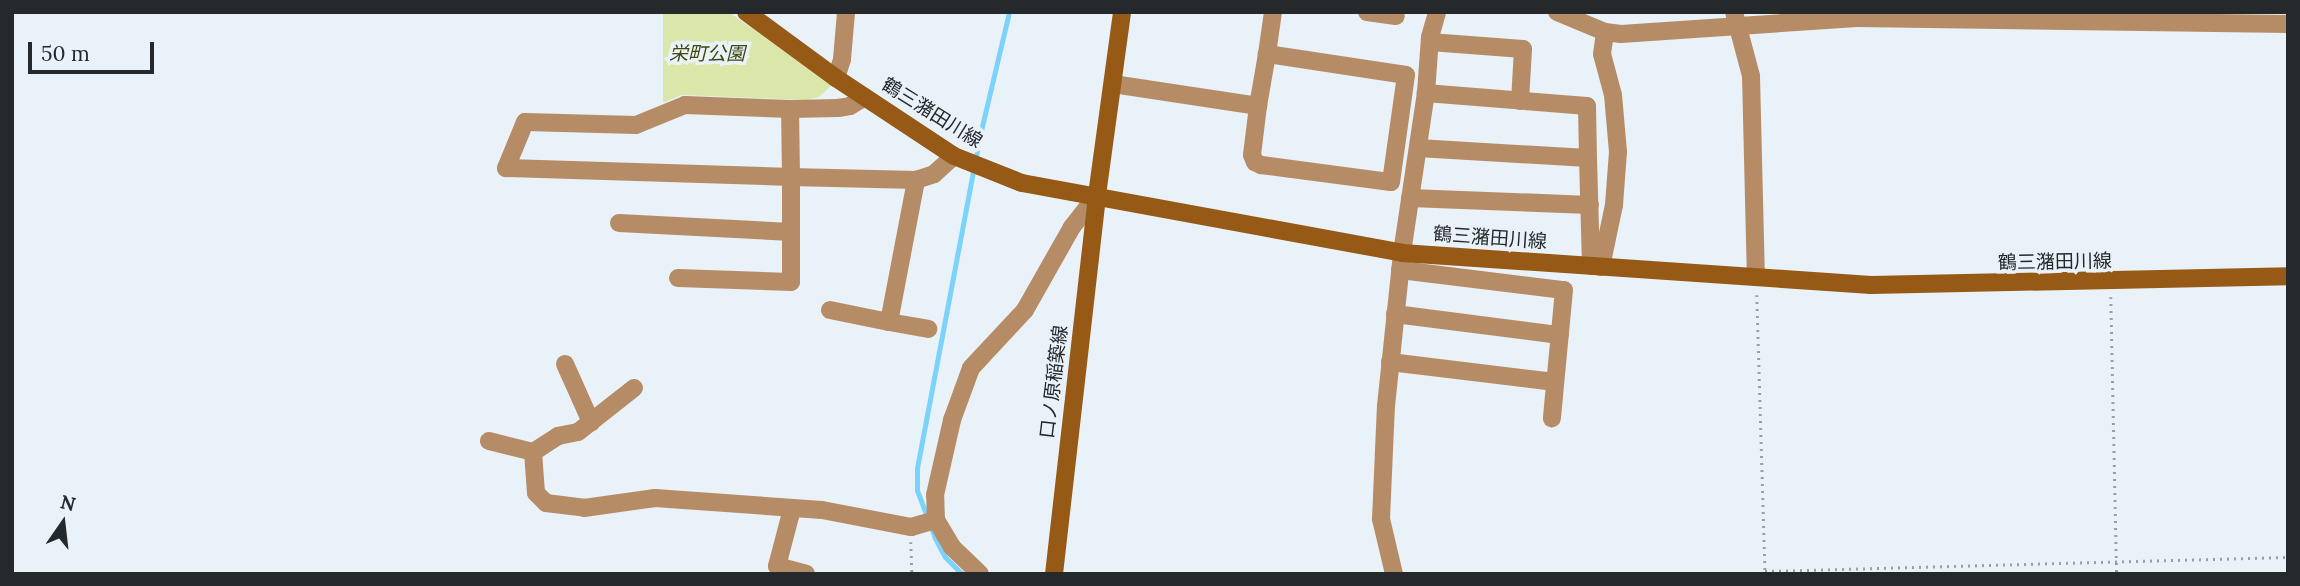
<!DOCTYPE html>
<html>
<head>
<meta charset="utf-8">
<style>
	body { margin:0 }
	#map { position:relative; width:2300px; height:586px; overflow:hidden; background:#e9f2f9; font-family:Lora,"Noto Sans JP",serif }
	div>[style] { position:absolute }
	.green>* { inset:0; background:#dbe7aa }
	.stream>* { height:5px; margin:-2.5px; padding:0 2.5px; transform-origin:2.5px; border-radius:2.5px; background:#7bd3fb }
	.path>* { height:2.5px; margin-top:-1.25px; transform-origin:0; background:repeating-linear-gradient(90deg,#99a0a5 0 2px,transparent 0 7px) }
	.street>* { height:18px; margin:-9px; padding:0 9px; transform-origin:9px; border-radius:9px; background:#b68c66 }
	.secondary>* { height:18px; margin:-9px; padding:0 9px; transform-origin:9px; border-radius:9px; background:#965a16 }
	span { translate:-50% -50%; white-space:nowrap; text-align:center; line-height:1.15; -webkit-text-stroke:7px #e9f2f9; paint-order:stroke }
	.park-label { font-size:19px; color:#40480d; font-style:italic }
	.street-label { font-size:19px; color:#26292c }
	.frame { position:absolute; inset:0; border:14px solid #26292c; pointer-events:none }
	.north { position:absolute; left:28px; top:488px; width:70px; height:70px; -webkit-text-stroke:5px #e9f2f9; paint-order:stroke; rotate:14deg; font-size:19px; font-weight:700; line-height:28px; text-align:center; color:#26292c }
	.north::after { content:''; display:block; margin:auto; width:24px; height:32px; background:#26292c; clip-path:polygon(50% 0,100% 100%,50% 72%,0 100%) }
	.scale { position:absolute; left:28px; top:42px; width:126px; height:32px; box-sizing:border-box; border:4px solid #26292c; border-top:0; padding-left:9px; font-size:21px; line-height:24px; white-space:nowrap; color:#26292c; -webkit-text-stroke:5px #e9f2f9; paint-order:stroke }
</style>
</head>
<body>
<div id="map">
	<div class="green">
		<i style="clip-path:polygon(663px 12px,729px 12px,832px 85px,819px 97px,806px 100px,681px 95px,663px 103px)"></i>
	</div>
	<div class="stream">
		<i style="left:962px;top:574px;width:24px;rotate:-135deg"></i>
		<i style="left:945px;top:557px;width:21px;rotate:-118deg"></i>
		<i style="left:935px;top:538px;width:51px;rotate:-110.6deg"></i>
		<i style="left:917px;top:490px;width:22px;rotate:-90deg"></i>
		<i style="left:917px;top:468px;width:335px;rotate:-79.3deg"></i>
		<i style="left:979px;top:139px;width:130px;rotate:-76.7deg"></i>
	</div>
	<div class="path">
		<i style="left:1757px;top:295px;width:276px;rotate:88.3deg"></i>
		<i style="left:1765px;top:571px;width:523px;rotate:-1.53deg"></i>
		<i style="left:2111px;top:297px;width:277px;rotate:88.8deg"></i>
		<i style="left:911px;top:542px;width:32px;rotate:88deg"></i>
	</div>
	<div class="street">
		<i style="left:1367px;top:12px;width:29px;rotate:8deg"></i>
		<i style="left:1557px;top:12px;width:52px;rotate:22.6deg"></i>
		<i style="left:1605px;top:32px;width:16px;rotate:7deg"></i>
		<i style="left:1621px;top:34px;width:236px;rotate:-3.9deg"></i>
		<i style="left:1856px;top:18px;width:432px;rotate:0.8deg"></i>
		<i style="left:1734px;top:12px;width:66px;rotate:75.1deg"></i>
		<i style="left:1751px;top:76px;width:201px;rotate:88.6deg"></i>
		<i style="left:1430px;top:42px;width:93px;rotate:4.3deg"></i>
		<i style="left:1523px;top:49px;width:52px;rotate:93.3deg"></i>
		<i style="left:1267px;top:54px;width:42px;rotate:-81.9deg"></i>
		<i style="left:836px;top:78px;width:20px;rotate:-72deg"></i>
		<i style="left:842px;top:59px;width:47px;rotate:-85.1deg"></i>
		<i style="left:1113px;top:84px;width:147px;rotate:8.6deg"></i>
		<i style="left:1258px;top:106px;width:49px;rotate:97deg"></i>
		<i style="left:1252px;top:155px;width:8px;rotate:67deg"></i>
		<i style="left:1255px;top:162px;width:7px;rotate:27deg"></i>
		<i style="left:1261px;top:165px;width:131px;rotate:7.5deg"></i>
		<i style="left:1391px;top:182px;width:108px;rotate:-82deg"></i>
		<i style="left:1406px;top:75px;width:141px;rotate:-171.4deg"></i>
		<i style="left:1267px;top:54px;width:53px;rotate:99.8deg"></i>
		<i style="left:790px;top:109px;width:48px;rotate:-1.2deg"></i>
		<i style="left:838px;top:108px;width:12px;rotate:-9deg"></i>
		<i style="left:850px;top:106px;width:17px;rotate:-31deg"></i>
		<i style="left:1418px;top:148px;width:170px;rotate:3.4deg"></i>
		<i style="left:1588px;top:158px;width:52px;rotate:-91.1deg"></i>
		<i style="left:1587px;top:106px;width:162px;rotate:-175.4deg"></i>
		<i style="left:1588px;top:158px;width:108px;rotate:88.4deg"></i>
		<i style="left:1410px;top:198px;width:180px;rotate:2.2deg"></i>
		<i style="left:619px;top:223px;width:172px;rotate:3deg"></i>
		<i style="left:791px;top:232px;width:55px;rotate:-90deg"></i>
		<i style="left:791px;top:177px;width:68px;rotate:-90.8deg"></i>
		<i style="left:790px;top:109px;width:105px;rotate:-177.8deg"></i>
		<i style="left:685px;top:105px;width:53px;rotate:157.8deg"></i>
		<i style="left:636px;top:125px;width:111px;rotate:-178.5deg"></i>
		<i style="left:525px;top:122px;width:50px;rotate:112.4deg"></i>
		<i style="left:506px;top:168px;width:285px;rotate:1.8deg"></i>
		<i style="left:791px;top:177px;width:125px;rotate:1.4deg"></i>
		<i style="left:916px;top:180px;width:19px;rotate:-18deg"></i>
		<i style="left:934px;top:174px;width:27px;rotate:-42deg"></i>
		<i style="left:1601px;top:267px;width:63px;rotate:-78.2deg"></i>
		<i style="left:1614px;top:205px;width:53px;rotate:-85.7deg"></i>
		<i style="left:1618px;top:152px;width:57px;rotate:-95deg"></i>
		<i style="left:1613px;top:95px;width:42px;rotate:-105deg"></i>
		<i style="left:1602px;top:54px;width:22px;rotate:-82deg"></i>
		<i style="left:1400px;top:270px;width:165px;rotate:7deg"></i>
		<i style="left:1564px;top:290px;width:129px;rotate:95.4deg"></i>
		<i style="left:678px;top:278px;width:113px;rotate:2deg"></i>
		<i style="left:791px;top:282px;width:50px;rotate:-90deg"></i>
		<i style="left:830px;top:310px;width:60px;rotate:11.5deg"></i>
		<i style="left:889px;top:322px;width:145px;rotate:-79.2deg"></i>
		<i style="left:1395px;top:314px;width:166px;rotate:7.3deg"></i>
		<i style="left:889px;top:322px;width:40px;rotate:10deg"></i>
		<i style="left:1390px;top:362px;width:166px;rotate:6.9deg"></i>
		<i style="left:565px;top:364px;width:64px;rotate:65.9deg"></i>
		<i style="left:634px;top:388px;width:71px;rotate:141.8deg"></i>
		<i style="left:578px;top:432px;width:20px;rotate:169deg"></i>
		<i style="left:558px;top:436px;width:30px;rotate:147deg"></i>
		<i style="left:533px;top:452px;width:41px;rotate:85.8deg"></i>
		<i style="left:536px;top:493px;width:14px;rotate:45deg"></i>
		<i style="left:546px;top:503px;width:38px;rotate:7deg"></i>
		<i style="left:584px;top:508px;width:72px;rotate:-8deg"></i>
		<i style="left:655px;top:498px;width:167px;rotate:4.1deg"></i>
		<i style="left:822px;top:510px;width:91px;rotate:10.8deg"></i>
		<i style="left:911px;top:527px;width:26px;rotate:-16deg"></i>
		<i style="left:936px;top:520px;width:31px;rotate:59deg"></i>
		<i style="left:952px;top:547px;width:39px;rotate:44deg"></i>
		<i style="left:489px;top:441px;width:45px;rotate:14deg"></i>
		<i style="left:792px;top:509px;width:59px;rotate:104.7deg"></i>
		<i style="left:777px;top:566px;width:30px;rotate:15deg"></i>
		<i style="left:936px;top:520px;width:25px;rotate:-92deg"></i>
		<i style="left:935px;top:495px;width:77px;rotate:-77.2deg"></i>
		<i style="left:952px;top:420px;width:55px;rotate:-69.9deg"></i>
		<i style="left:971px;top:368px;width:79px;rotate:-47deg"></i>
		<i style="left:1025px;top:310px;width:95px;rotate:-60.5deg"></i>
		<i style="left:1072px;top:227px;width:41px;rotate:-52deg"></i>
		<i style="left:1394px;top:574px;width:57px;rotate:-103.3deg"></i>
		<i style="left:1381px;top:519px;width:113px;rotate:-87.5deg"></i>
		<i style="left:1386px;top:406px;width:154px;rotate:-84deg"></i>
		<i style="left:1402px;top:253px;width:162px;rotate:-81.5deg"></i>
		<i style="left:1426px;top:93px;width:56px;rotate:-85.9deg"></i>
		<i style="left:1430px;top:37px;width:26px;rotate:-74deg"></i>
	</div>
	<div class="secondary">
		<i style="left:746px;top:12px;width:112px;rotate:36.3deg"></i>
		<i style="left:836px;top:78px;width:141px;rotate:33.5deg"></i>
		<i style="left:954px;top:156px;width:73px;rotate:21.7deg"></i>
		<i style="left:1022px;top:183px;width:386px;rotate:10.4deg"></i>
		<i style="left:1402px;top:253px;width:470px;rotate:3.9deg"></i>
		<i style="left:1871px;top:285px;width:417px;rotate:-1.2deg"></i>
		<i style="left:1054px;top:574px;width:381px;rotate:-83.5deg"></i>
		<i style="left:1097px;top:195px;width:185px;rotate:-82.2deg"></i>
	</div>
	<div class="park-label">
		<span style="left:707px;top:54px">栄町公園</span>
	</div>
	<div class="street-label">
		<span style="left:932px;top:113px;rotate:32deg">鶴三潴田川線</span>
		<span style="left:1490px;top:238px;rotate:4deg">鶴三潴田川線</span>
		<span style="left:2055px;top:262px;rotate:-1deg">鶴三潴田川線</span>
		<span style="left:1054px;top:382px;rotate:-83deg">口ノ原稲築線</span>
	</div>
	<div class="frame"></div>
	<div class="north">N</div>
	<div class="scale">50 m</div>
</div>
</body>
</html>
